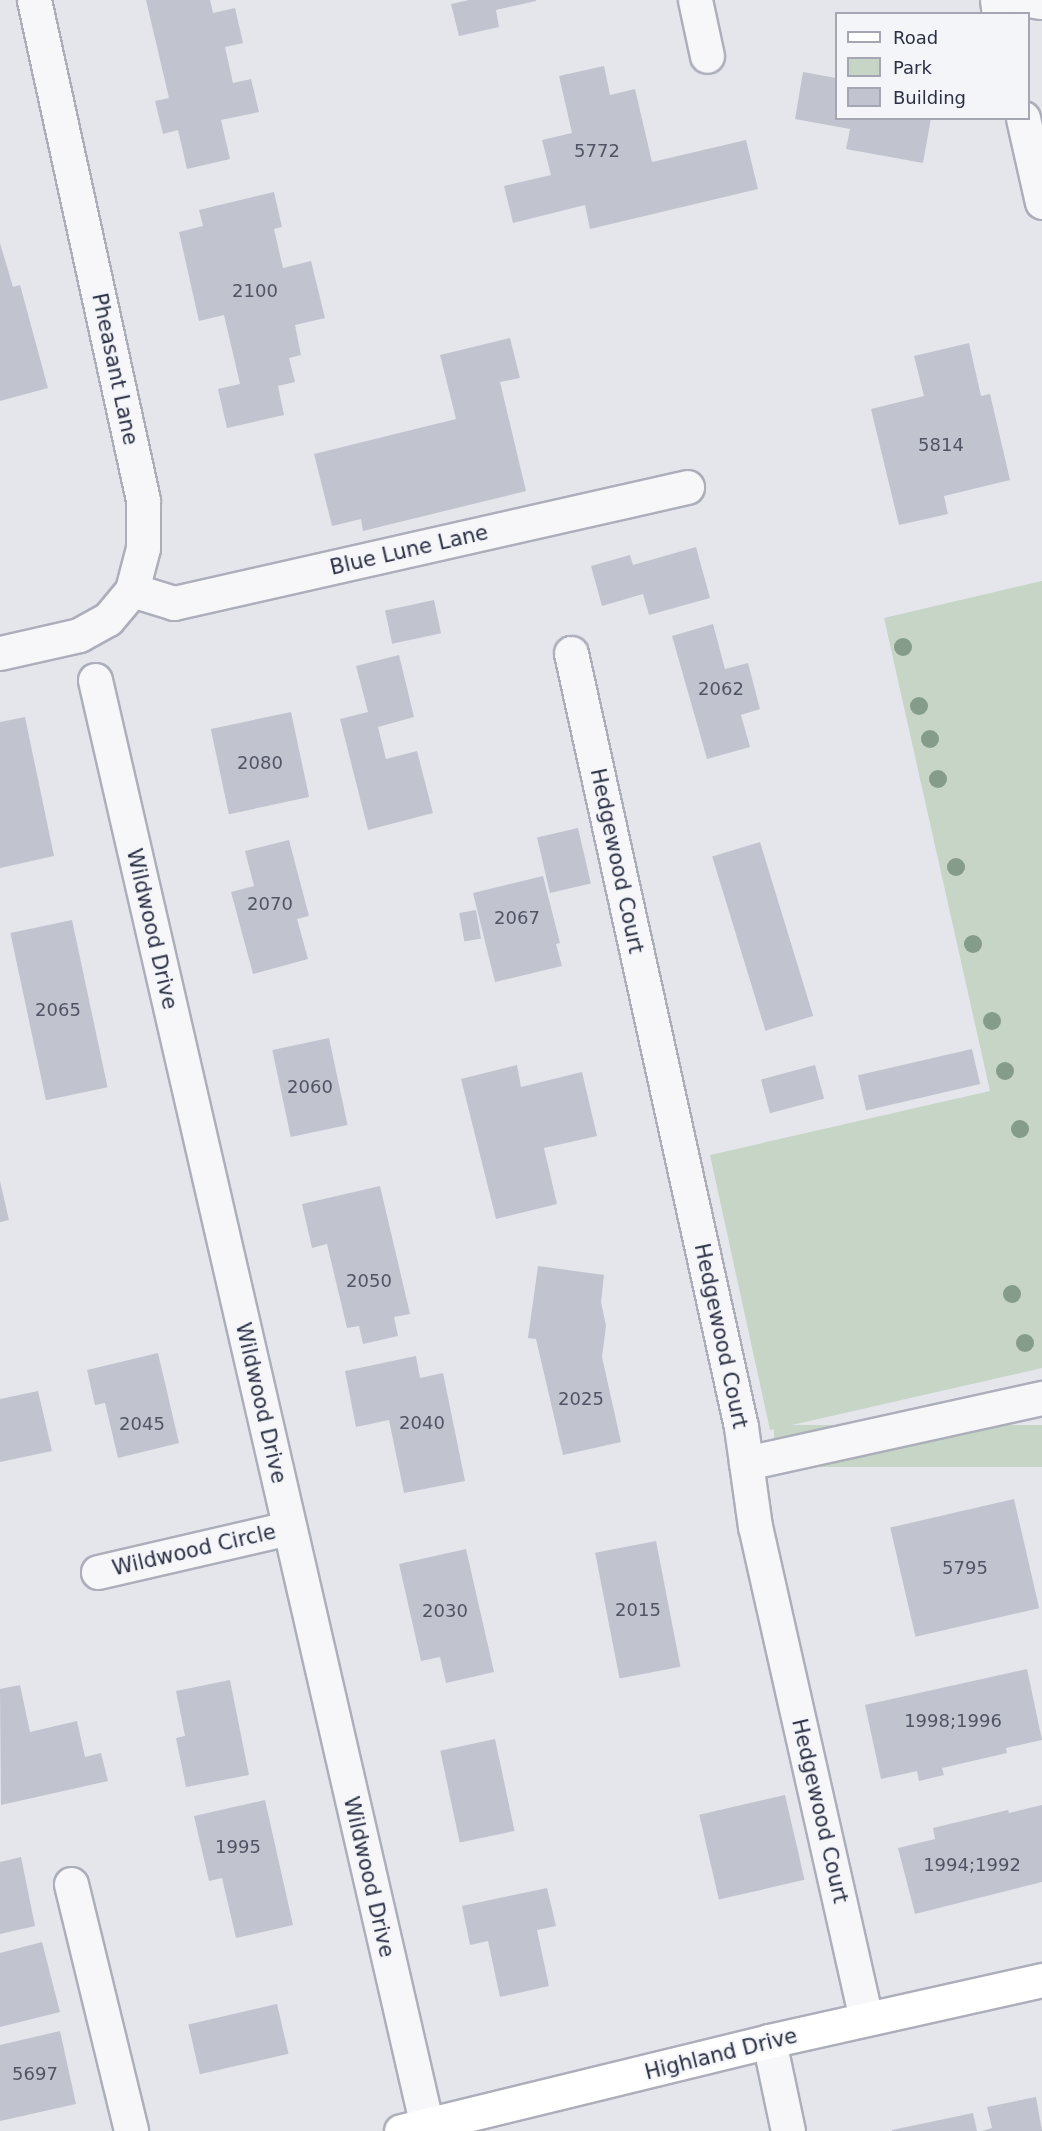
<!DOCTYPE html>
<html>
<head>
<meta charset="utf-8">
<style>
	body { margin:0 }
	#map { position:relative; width:1042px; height:2131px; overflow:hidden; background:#e4e6ec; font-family:"DejaVu Sans",sans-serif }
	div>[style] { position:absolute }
	.green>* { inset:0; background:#c6d5c5; transform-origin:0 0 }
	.building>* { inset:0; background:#c1c4ce; transform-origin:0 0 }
	.roads { filter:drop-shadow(2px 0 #acafba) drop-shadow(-2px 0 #acafba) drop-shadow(0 2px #acafba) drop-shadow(0 -2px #acafba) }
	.minor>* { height:33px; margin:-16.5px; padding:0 16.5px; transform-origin:16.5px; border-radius:16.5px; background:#f7f7fa }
	.major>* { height:33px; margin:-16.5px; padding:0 16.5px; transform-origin:16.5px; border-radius:16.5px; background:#fff }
	.trees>* { width:18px; height:18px; margin:-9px; border-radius:50%; background:#869c8a }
	span { translate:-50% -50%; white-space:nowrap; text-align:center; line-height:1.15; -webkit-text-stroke:4.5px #f4f5f9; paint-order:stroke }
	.number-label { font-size:18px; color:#505566 }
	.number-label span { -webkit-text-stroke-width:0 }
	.street-label { font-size:21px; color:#2b3044 }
	.legend { position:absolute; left:835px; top:12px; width:195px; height:108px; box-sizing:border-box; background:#f4f5f9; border:2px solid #a4a6b1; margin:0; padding:8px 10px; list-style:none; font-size:18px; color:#2b3044 }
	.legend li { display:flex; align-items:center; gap:12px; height:30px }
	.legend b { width:30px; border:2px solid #a4a6b1 }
</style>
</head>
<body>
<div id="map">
	<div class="green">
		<i style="clip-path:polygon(1042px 581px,1042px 1368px,770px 1430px,710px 1155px,990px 1091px,884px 618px)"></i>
		<i style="left:1042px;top:1425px;width:42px;height:268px;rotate:90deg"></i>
	</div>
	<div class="building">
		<i style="clip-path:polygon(146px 0,210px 0,213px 13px,235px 8px,243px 43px,225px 47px,233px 83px,251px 79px,259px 112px,221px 120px,230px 159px,187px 169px,178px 130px,163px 134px,155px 101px,169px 98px)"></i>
		<i style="clip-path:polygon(469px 0,536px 0,536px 1px,496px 10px,499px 27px,459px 36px,451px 4px)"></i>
		<i style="clip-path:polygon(604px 66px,610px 95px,635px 89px,652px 162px,746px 140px,758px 189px,590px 229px,585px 205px,513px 223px,504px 186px,551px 175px,542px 140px,572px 133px,559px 76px)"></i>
		<i style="clip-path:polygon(803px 72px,836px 78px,836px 118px,931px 118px,923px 163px,846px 149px,850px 129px,795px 119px)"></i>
		<i style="clip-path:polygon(274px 192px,282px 227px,274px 229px,283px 268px,311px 261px,325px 318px,295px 325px,301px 355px,289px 358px,295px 382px,278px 386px,284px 415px,227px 428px,218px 389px,240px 384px,224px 315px,199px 321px,179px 232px,203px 226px,199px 210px)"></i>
		<i style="clip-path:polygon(0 243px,13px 287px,20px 285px,48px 388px,0 401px)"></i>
		<i style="clip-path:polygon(510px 338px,520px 378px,500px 382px,526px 491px,363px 531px,361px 519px,332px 526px,314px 454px,456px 419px,440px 355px)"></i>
		<i style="clip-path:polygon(969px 343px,981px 396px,990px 394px,1010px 480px,944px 496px,948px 514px,899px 525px,871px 409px,924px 396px,914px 356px)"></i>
		<i style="clip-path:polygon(696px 547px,710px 598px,649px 615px,643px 594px,602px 606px,591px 566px,630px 555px,633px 565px)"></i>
		<i style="left:434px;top:600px;width:34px;height:50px;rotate:78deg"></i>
		<i style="clip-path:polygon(713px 624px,725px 669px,748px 663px,760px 709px,741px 715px,750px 747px,707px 759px,672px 636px)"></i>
		<i style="clip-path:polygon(399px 655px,414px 717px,378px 727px,386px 759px,417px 751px,433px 813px,368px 830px,340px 719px,368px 712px,356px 666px)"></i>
		<i style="left:291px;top:712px;width:87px;height:82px;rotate:78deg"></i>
		<i style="clip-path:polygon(25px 717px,54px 856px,0 868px,0 722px)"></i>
		<i style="left:578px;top:828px;width:57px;height:42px;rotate:77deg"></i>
		<i style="clip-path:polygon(289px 840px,309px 916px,297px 919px,308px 959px,253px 974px,231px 892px,254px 886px,245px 851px)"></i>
		<i style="left:760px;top:842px;width:182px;height:50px;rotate:73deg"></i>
		<i style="clip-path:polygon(543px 876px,560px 943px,556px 944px,562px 966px,495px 982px,473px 893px)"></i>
		<i style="left:476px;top:910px;width:29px;height:17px;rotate:80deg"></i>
		<i style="left:72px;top:920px;width:171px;height:63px;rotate:78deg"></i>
		<i style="left:329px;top:1038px;width:89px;height:58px;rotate:78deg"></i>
		<i style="left:972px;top:1049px;width:36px;height:117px;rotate:77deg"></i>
		<i style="clip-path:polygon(517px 1065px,521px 1087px,582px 1072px,597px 1136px,544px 1148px,557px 1204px,496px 1219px,461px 1079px)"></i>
		<i style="left:815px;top:1065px;width:35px;height:56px;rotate:75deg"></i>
		<i style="clip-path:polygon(0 1181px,9px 1220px,0 1222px)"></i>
		<i style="clip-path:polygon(380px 1186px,410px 1314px,394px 1317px,398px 1336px,363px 1344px,359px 1326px,347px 1328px,327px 1244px,312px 1248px,302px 1204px)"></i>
		<i style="clip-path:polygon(538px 1266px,604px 1275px,601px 1302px,606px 1326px,602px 1357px,621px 1442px,563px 1455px,536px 1339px,528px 1338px)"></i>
		<i style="clip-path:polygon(158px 1353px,179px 1443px,118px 1458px,105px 1403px,95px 1405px,87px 1370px)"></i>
		<i style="clip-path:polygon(416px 1356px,420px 1378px,443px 1373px,465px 1481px,404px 1493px,389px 1420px,356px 1427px,345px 1371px)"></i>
		<i style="clip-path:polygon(38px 1391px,52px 1451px,0 1462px,0 1399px)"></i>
		<i style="left:1014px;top:1499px;width:112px;height:127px;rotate:77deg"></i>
		<i style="left:656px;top:1541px;width:128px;height:62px;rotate:79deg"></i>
		<i style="clip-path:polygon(466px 1549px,494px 1672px,446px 1683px,440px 1657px,421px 1661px,399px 1564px)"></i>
		<i style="clip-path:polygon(1027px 1669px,1042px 1740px,1006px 1748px,1007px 1753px,942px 1768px,944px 1775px,919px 1781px,917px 1771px,881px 1779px,865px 1705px)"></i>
		<i style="clip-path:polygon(230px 1680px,249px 1775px,186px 1787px,176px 1738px,185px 1736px,176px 1691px)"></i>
		<i style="clip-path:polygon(20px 1685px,30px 1732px,77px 1721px,85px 1757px,101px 1753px,108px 1781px,1px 1805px,0 1689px)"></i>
		<i style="left:495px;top:1739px;width:94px;height:56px;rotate:78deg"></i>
		<i style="left:785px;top:1795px;width:87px;height:88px;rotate:77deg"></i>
		<i style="clip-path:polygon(265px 1800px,293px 1925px,236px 1938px,222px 1878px,209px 1881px,194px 1816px)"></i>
		<i style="clip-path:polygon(1042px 1805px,1042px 1882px,915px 1914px,898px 1848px,935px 1839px,933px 1828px,1008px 1810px,1009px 1813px)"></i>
		<i style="clip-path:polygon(21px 1857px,35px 1926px,0 1934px,0 1862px)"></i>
		<i style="clip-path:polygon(547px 1888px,556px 1926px,537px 1930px,549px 1986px,500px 1997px,488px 1941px,470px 1945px,462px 1906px)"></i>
		<i style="clip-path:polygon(42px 1942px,60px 2012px,0 2027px,0 1953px)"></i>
		<i style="left:277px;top:2004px;width:51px;height:91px;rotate:77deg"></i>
		<i style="clip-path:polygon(60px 2031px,76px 2104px,0 2121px,0 2045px)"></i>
		<i style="clip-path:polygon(1036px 2097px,1042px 2131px,982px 2131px,992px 2128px,987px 2107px)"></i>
		<i style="clip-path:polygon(973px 2113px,977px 2131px,892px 2131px,892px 2130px)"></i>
	</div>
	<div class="roads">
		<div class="minor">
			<i style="left:695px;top:0;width:57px;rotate:77.9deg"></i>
			<i style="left:997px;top:0;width:14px;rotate:82deg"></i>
			<i style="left:1027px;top:0;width:15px;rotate:8deg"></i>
			<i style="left:1023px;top:118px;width:86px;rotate:77.3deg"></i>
			<i style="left:132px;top:590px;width:44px;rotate:17.2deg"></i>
			<i style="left:174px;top:603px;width:526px;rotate:-12.74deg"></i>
			<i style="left:0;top:653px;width:81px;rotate:-12.8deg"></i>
			<i style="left:79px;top:635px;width:33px;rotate:-29deg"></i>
			<i style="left:108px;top:619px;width:38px;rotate:-50deg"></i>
			<i style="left:132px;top:590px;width:43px;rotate:-75.3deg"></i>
			<i style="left:143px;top:548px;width:48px;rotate:-90deg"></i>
			<i style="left:143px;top:500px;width:512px;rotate:-102.3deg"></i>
			<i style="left:571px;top:653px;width:792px;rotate:77.61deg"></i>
			<i style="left:741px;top:1427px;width:100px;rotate:82deg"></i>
			<i style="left:755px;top:1526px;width:505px;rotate:77.31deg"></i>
			<i style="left:95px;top:680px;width:1489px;rotate:77.07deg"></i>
			<i style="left:746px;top:1463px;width:303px;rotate:-12.4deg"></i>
			<i style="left:98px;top:1572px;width:196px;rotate:-13deg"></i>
			<i style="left:71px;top:1884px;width:254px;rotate:76.3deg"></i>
			<i style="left:769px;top:2041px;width:92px;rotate:78.1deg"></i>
		</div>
		<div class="major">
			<i style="left:401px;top:2131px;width:379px;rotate:-13.7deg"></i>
			<i style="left:769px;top:2041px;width:280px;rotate:-12.6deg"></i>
		</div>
	</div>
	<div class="trees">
		<i style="left:903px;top:647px"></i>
		<i style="left:919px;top:706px"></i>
		<i style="left:930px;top:739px"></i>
		<i style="left:938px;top:779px"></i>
		<i style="left:956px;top:867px"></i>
		<i style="left:973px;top:944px"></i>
		<i style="left:992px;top:1021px"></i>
		<i style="left:1005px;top:1071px"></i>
		<i style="left:1020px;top:1129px"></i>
		<i style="left:1012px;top:1294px"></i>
		<i style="left:1025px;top:1343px"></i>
	</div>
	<div class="number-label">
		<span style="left:597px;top:151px">5772</span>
		<span style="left:255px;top:291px">2100</span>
		<span style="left:941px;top:445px">5814</span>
		<span style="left:721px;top:689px">2062</span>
		<span style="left:260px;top:763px">2080</span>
		<span style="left:270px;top:904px">2070</span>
		<span style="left:517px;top:918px">2067</span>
		<span style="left:58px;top:1010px">2065</span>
		<span style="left:310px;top:1087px">2060</span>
		<span style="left:369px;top:1281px">2050</span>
		<span style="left:581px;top:1399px">2025</span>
		<span style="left:422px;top:1423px">2040</span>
		<span style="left:142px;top:1424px">2045</span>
		<span style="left:965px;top:1568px">5795</span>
		<span style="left:638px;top:1610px">2015</span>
		<span style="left:445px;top:1611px">2030</span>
		<span style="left:953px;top:1721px">1998;1996</span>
		<span style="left:238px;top:1847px">1995</span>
		<span style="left:972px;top:1865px">1994;1992</span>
		<span style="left:35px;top:2074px">5697</span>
	</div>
	<div class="street-label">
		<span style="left:115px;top:369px;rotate:78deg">Pheasant Lane</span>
		<span style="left:409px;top:550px;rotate:-13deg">Blue Lune Lane</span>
		<span style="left:617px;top:861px;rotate:78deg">Hedgewood Court</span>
		<span style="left:152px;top:929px;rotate:77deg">Wildwood Drive</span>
		<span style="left:721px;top:1336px;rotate:78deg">Hedgewood Court</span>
		<span style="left:261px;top:1403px;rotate:77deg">Wildwood Drive</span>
		<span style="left:194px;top:1550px;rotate:-13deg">Wildwood Circle</span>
		<span style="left:820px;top:1811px;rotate:77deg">Hedgewood Court</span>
		<span style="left:369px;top:1877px;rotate:77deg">Wildwood Drive</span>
		<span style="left:721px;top:2054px;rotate:-14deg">Highland Drive</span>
	</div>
	<ul class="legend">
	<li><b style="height:8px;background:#fff"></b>Road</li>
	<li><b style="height:16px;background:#c6d5c5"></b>Park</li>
	<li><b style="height:16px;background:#c1c4ce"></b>Building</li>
	</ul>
</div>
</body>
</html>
